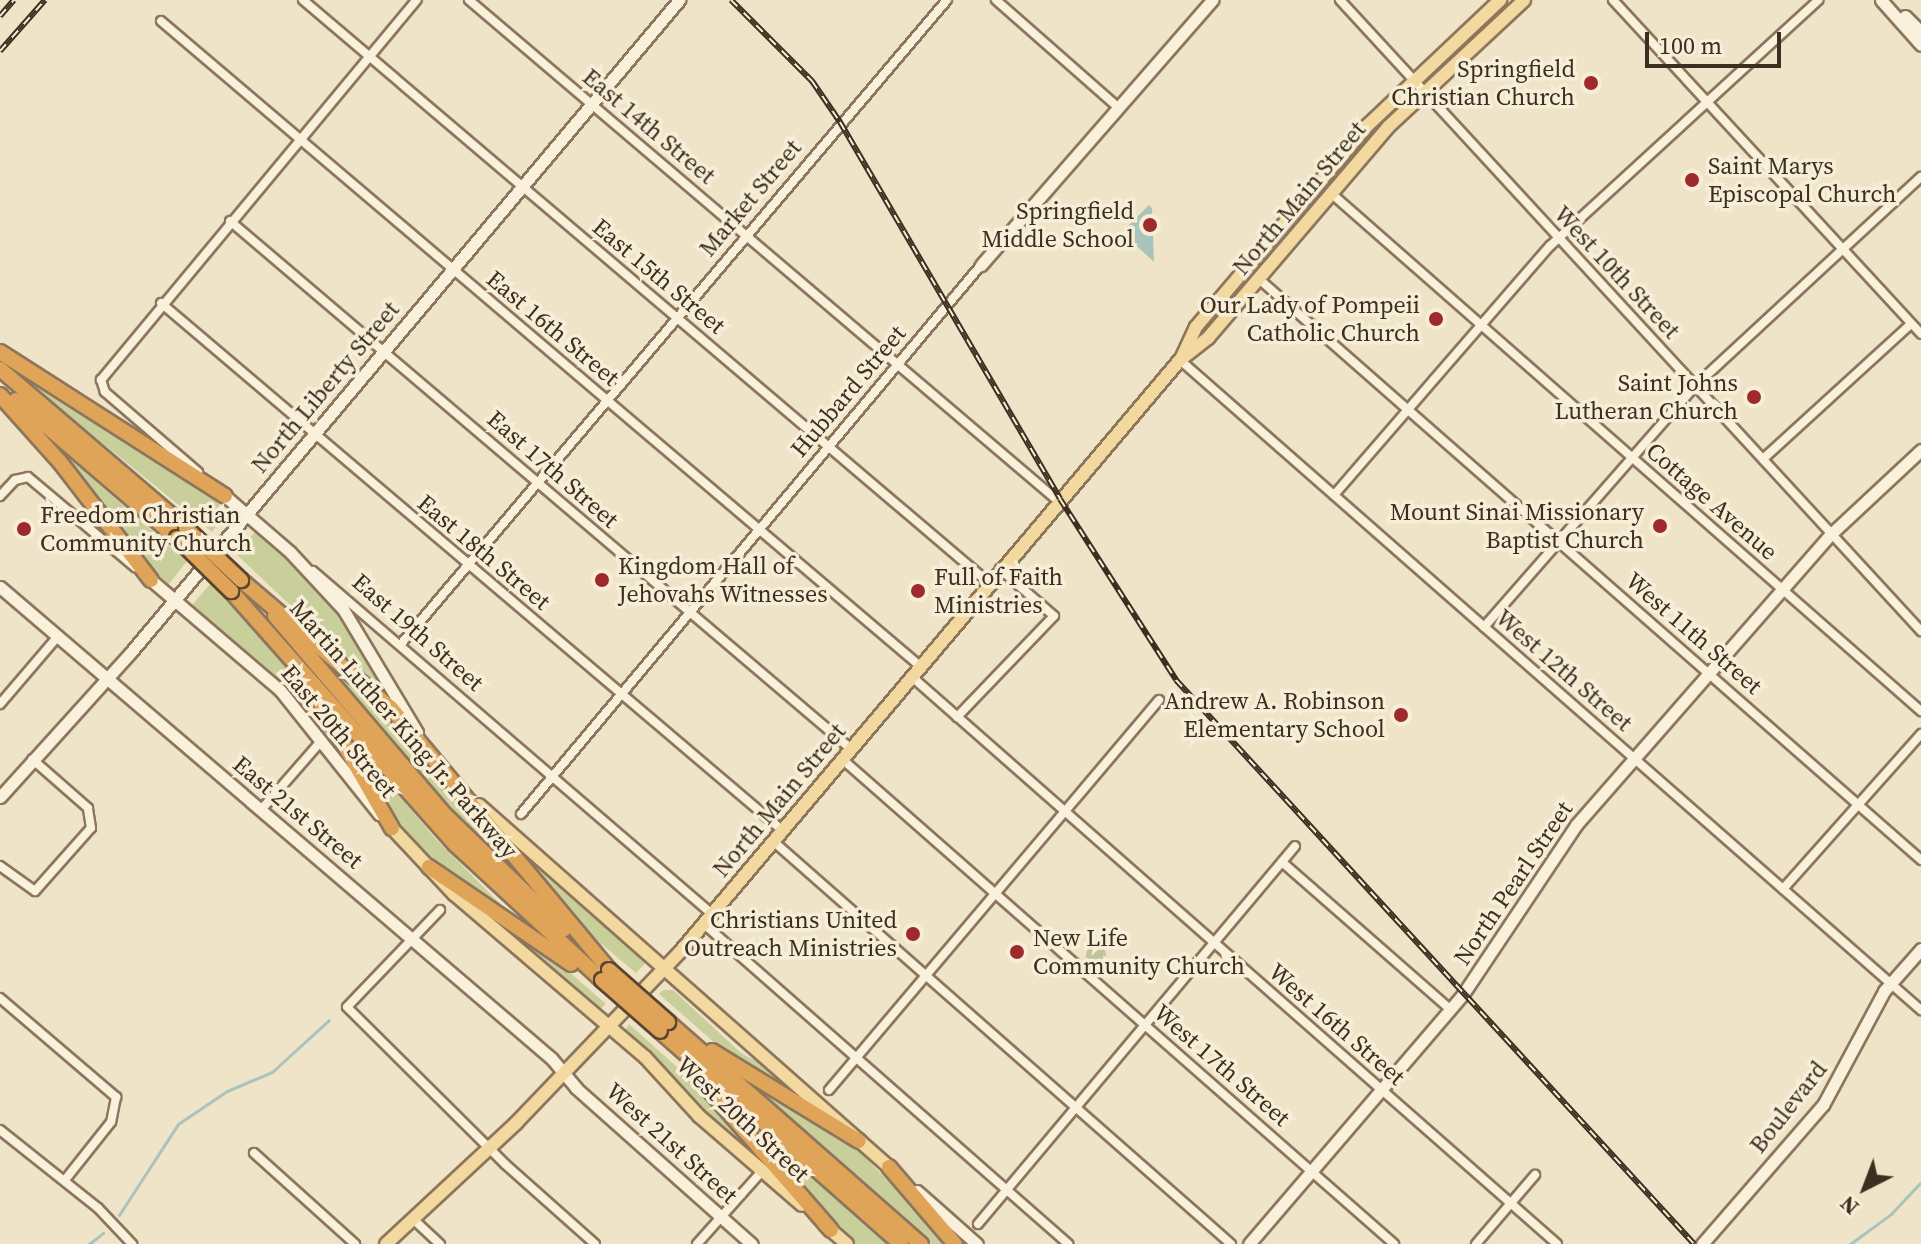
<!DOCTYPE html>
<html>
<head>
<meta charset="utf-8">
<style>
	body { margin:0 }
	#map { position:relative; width:1921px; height:1244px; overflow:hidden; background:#f0e4c8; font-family:"Source Serif 4",serif }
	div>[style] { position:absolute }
	.green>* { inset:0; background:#c9cf9b }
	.cemetery>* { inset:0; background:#bfc49a }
	.round { border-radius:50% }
	.water>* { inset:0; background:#a9c4bc }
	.stream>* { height:3px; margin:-1.5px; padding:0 1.5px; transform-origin:1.5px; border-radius:1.5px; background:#a9c4bc }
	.roads { filter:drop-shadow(2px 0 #8d765c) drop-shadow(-2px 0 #8d765c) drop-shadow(0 2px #8d765c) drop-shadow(0 -2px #8d765c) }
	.street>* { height:8px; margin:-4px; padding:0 4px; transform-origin:4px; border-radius:4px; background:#faf1dc }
	.secondary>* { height:11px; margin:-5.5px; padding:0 5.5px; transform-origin:5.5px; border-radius:5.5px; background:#faf1dc }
	.primary>* { height:12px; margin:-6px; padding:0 6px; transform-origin:6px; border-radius:6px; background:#f3d9a0 }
	.highway>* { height:14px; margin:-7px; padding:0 7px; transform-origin:7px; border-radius:7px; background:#e0a458 }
	.rail>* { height:6px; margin-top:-3px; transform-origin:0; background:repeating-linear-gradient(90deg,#f7eed8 0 9px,#3d2e20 0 18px); box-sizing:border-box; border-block:2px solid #3d2e20 }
	.bridges { filter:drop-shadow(2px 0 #5b4430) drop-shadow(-2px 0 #5b4430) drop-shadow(0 2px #5b4430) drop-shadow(0 -2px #5b4430) }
	.highway-bridge>* { height:14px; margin:-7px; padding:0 7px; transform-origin:7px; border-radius:7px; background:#e0a458 }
	.dots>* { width:22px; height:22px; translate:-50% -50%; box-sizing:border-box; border:4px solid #f7eed8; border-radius:50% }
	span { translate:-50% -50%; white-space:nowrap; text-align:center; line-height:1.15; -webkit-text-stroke:7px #f7eed8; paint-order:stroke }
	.poi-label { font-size:24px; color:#3d2e20 }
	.right { translate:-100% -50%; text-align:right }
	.left { translate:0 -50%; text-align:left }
	.street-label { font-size:24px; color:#3d2e20 }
	.north { position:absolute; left:1825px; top:1148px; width:80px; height:80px; -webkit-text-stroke:6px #f7eed8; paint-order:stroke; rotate:222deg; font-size:22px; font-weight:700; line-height:32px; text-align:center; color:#3d2e20 }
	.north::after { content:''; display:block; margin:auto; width:28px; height:36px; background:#3d2e20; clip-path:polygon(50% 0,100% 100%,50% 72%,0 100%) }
	.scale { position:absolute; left:1645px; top:32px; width:136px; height:36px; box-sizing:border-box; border:4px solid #3d2e20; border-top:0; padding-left:10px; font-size:24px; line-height:28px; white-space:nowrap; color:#3d2e20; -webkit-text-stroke:6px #f7eed8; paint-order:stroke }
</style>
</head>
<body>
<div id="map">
	<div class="green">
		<i style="clip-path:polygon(0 360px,211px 495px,227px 514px,212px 532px)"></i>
		<i style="clip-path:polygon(54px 445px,187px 561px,169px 584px,150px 569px)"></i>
		<i style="clip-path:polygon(255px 532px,315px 583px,346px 620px,396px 705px,235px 553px)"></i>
		<i style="clip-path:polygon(211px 583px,293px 674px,356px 779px,277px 681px,192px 605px)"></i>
		<i style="clip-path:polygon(320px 654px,394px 717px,515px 872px,449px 806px)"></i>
		<i style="clip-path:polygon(341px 728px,435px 838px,514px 918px,441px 868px,395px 824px)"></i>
		<i style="clip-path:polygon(504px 834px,647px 961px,636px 973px,580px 926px)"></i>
		<i style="clip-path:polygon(462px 893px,559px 963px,606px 1004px,598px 1011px)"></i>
		<i style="clip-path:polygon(663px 990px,673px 990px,741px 1053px,769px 1068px,827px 1117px,716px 1044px,659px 994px)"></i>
		<i style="clip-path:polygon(629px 1024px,706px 1093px,799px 1200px,698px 1109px,624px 1032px)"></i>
		<i style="clip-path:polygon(728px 1065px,860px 1152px,949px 1244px,932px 1244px)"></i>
		<i style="clip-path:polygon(726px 1097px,822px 1187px,888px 1244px,856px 1244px,828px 1220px)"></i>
	</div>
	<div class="cemetery">
		<i class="round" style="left:1086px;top:945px;width:20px;height:20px"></i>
	</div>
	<div class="water">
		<i style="clip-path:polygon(1149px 205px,1152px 208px,1154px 262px,1126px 236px,1126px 228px)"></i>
	</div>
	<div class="stream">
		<i style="left:119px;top:1215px;width:108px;rotate:-57deg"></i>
		<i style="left:178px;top:1124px;width:59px;rotate:-34deg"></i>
		<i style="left:227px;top:1091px;width:49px;rotate:-22.9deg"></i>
		<i style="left:272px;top:1072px;width:77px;rotate:-42.4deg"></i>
		<i style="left:89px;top:1244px;width:18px;rotate:-38deg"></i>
		<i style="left:1850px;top:1244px;width:51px;rotate:-36.2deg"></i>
		<i style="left:1891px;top:1214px;width:42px;rotate:-46.9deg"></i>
	</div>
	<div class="roads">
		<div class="street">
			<i style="left:303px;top:0;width:900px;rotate:40.36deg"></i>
			<i style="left:469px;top:0;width:773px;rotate:40.38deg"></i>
			<i style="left:996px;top:0;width:164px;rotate:41.3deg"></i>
			<i style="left:1340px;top:0;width:858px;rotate:47.36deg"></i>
			<i style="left:1613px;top:0;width:454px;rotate:47.3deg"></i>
			<i style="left:161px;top:21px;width:996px;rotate:40.36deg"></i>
			<i style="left:1332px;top:194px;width:784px;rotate:41.28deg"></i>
			<i style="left:230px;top:221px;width:815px;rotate:40.37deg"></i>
			<i style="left:1259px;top:279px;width:881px;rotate:41.27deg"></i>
			<i style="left:161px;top:303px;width:814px;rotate:40.32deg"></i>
			<i style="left:1180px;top:360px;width:986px;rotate:41.26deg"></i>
			<i style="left:1763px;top:459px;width:200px;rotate:-42.4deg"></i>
			<i style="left:198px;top:472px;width:123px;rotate:-139.3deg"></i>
			<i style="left:105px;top:392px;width:13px;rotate:-108deg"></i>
			<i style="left:101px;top:380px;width:494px;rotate:-50.3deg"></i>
			<i style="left:1334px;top:495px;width:330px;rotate:-49.1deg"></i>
			<i style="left:1550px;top:246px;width:364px;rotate:-42.5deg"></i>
			<i style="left:0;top:496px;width:22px;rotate:-47deg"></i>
			<i style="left:15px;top:480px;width:13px;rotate:-13deg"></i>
			<i style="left:28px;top:477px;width:140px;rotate:40.1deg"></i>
			<i style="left:313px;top:571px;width:526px;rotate:40.68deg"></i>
			<i style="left:1484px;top:627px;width:320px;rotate:-48.8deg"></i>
			<i style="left:1695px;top:386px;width:308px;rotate:-42.8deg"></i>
			<i style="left:401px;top:644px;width:844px;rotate:-49.71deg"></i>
			<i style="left:911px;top:676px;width:860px;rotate:41.32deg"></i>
			<i style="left:0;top:704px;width:89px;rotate:-49.5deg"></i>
			<i style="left:957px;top:717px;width:140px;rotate:-46.2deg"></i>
			<i style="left:1054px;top:616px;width:72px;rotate:-139deg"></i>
			<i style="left:842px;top:759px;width:735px;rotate:41.3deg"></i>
			<i style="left:261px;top:810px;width:93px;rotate:-48.9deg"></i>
			<i style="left:521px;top:814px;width:716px;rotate:-50.04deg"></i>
			<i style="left:773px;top:841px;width:610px;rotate:41.34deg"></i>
			<i style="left:1282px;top:862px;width:225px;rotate:41.2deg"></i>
			<i style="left:0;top:866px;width:43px;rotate:35.5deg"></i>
			<i style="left:35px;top:891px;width:84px;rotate:-48.4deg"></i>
			<i style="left:91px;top:828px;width:20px;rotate:-99deg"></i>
			<i style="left:88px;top:808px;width:74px;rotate:-138.8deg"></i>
			<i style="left:1783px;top:889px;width:208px;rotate:-48.3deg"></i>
			<i style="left:440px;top:910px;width:134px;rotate:133.8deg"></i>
			<i style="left:347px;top:1007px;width:223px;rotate:44.8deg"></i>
			<i style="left:505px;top:1164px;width:120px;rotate:41.6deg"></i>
			<i style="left:704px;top:924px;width:485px;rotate:41.3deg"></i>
			<i style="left:0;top:998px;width:153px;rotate:40.5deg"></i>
			<i style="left:116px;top:1097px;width:25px;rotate:101deg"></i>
			<i style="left:111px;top:1122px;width:75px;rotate:128.5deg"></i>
			<i style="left:829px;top:1090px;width:511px;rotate:-49.76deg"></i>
			<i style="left:0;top:1130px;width:125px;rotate:38.5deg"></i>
			<i style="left:98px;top:1208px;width:50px;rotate:46.6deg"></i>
			<i style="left:254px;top:1153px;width:136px;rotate:42deg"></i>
			<i style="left:413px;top:1219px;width:37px;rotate:43deg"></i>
			<i style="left:978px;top:1224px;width:493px;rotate:-50deg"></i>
			<i style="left:697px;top:1244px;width:99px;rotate:-48.3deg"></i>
			<i style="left:1476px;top:1244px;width:91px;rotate:-49.5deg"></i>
		</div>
		<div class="secondary">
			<i style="left:1881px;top:0;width:60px;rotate:48.4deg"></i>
			<i style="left:1905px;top:16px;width:23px;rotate:45deg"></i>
			<i style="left:981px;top:265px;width:352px;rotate:-48.9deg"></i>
			<i style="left:225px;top:496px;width:86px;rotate:40.7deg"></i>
			<i style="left:290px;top:552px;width:78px;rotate:47.1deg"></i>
			<i style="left:343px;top:609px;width:144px;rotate:59deg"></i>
			<i style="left:151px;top:580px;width:170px;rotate:40.5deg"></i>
			<i style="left:280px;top:690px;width:159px;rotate:51.4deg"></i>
			<i style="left:0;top:587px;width:726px;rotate:40.53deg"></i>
			<i style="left:552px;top:1059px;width:38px;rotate:50deg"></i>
			<i style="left:576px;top:1088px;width:235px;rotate:41.6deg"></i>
			<i style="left:0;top:797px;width:195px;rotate:-47.9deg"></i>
			<i style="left:131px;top:652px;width:852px;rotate:-49.95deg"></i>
			<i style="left:917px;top:1191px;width:80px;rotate:41.5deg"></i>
			<i style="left:1249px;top:1244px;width:329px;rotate:-49.4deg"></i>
			<i style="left:1463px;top:994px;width:203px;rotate:-56.2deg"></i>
			<i style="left:1576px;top:825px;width:388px;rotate:-48.8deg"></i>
			<i style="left:1832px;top:533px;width:122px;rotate:-43deg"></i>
			<i style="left:1702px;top:1244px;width:184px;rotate:-49deg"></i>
			<i style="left:1823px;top:1105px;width:129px;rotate:-61.8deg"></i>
			<i style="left:1884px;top:991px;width:56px;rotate:-48.6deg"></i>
		</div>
		<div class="primary">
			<i style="left:1182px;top:357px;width:33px;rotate:-65deg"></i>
			<i style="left:1196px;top:327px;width:265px;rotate:-49.6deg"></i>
			<i style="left:1368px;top:125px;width:182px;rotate:-43.4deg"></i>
			<i style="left:479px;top:805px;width:547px;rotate:41.44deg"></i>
			<i style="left:392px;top:828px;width:91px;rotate:46.8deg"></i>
			<i style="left:454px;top:894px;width:251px;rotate:40.5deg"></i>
			<i style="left:645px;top:1057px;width:80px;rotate:47.5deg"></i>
			<i style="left:699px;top:1116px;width:136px;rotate:40.8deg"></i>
			<i style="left:825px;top:1225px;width:29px;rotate:41deg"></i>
			<i style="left:386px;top:1244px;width:178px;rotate:-42.9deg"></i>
			<i style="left:516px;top:1123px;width:237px;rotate:-46.2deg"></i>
			<i style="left:680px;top:952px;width:775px;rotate:-49.82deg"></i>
			<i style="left:1180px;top:360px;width:36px;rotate:-38deg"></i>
			<i style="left:1208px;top:338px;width:277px;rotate:-49.5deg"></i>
			<i style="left:1388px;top:127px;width:186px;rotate:-43deg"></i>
		</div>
		<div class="highway">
			<i style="left:0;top:352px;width:267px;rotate:32.6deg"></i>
			<i style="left:0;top:369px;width:245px;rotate:40.5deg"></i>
			<i style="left:0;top:395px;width:90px;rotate:48.2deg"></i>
			<i style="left:60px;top:462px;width:149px;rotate:52.4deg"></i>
			<i style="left:16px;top:400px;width:212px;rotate:40.6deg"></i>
			<i style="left:241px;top:580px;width:197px;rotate:40.5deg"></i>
			<i style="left:391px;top:708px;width:341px;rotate:50.2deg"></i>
			<i style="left:231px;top:591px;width:338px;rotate:48.5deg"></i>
			<i style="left:455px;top:844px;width:200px;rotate:42.8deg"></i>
			<i style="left:275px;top:616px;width:262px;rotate:49.5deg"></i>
			<i style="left:445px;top:815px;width:165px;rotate:44deg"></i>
			<i style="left:310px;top:685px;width:165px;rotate:60.2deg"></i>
			<i style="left:429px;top:867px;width:172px;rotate:34.3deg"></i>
			<i style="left:668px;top:1022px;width:337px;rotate:41.3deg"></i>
			<i style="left:660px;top:1031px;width:322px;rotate:41.5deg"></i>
			<i style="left:712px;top:1051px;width:172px;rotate:31.5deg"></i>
			<i style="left:697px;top:1076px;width:204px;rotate:49deg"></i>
			<i style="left:889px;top:1167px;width:101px;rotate:49.4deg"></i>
		</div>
	</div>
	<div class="rail">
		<i style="left:731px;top:0;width:115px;rotate:45deg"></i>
		<i style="left:812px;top:81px;width:50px;rotate:55.7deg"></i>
		<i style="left:840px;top:122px;width:436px;rotate:59.7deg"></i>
		<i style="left:1060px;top:499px;width:215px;rotate:57.3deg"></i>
		<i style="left:1176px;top:680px;width:766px;rotate:47.43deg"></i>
		<i style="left:0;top:16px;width:21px;rotate:-49deg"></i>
		<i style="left:0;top:51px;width:68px;rotate:-48.6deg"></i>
	</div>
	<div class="bridges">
		<div class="highway-bridge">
			<i style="left:186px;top:528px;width:76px;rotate:43.4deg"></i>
			<i style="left:177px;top:538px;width:76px;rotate:44.5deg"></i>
			<i style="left:609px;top:970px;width:79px;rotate:41.4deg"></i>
			<i style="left:602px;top:980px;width:77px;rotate:41.3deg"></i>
		</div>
	</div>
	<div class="dots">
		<i style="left:1591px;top:83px;background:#9e2a2b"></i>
		<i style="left:1692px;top:180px;background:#9e2a2b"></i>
		<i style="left:1150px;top:225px;background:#9e2a2b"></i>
		<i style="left:1436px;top:319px;background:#9e2a2b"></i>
		<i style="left:1754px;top:397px;background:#9e2a2b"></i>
		<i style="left:1660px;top:526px;background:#9e2a2b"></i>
		<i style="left:24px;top:529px;background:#9e2a2b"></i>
		<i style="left:602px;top:580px;background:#9e2a2b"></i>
		<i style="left:918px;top:591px;background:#9e2a2b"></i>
		<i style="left:1401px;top:715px;background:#9e2a2b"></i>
		<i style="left:913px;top:934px;background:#9e2a2b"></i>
		<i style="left:1017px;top:952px;background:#9e2a2b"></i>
	</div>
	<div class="poi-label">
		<span class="right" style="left:1575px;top:83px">Springfield<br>Christian Church</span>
		<span class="left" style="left:1708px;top:180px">Saint Marys<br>Episcopal Church</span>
		<span class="right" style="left:1134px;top:225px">Springfield<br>Middle School</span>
		<span class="right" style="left:1420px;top:319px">Our Lady of Pompeii<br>Catholic Church</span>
		<span class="right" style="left:1738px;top:397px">Saint Johns<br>Lutheran Church</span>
		<span class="right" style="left:1644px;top:526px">Mount Sinai Missionary<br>Baptist Church</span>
		<span class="left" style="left:40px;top:529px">Freedom Christian<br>Community Church</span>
		<span class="left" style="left:618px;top:580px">Kingdom Hall of<br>Jehovahs Witnesses</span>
		<span class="left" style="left:934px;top:591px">Full of Faith<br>Ministries</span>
		<span class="right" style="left:1385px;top:715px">Andrew A. Robinson<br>Elementary School</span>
		<span class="right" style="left:897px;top:934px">Christians United<br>Outreach Ministries</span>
		<span class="left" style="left:1033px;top:952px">New Life<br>Community Church</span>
	</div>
	<div class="street-label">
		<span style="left:649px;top:126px;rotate:40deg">East 14th Street</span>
		<span style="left:750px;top:198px;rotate:-50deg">Market Street</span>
		<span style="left:1299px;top:198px;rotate:-50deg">North Main Street</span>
		<span style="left:1617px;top:272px;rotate:47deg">West 10th Street</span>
		<span style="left:659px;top:276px;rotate:40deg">East 15th Street</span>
		<span style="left:553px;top:328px;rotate:40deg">East 16th Street</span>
		<span style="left:325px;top:387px;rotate:-50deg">North Liberty Street</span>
		<span style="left:848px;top:391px;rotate:-50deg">Hubbard Street</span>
		<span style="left:553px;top:469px;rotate:41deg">East 17th Street</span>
		<span style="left:1712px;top:501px;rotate:41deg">Cottage Avenue</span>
		<span style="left:484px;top:552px;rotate:40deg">East 18th Street</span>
		<span style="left:418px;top:632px;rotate:41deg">East 19th Street</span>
		<span style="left:1694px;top:633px;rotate:41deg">West 11th Street</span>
		<span style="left:1564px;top:670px;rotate:41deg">West 12th Street</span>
		<span style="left:404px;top:729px;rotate:49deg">Martin Luther King Jr. Parkway</span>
		<span style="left:339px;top:731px;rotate:50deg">East 20th Street</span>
		<span style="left:779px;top:800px;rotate:-50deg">North Main Street</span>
		<span style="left:298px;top:812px;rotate:40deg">East 21st Street</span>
		<span style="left:1513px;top:883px;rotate:-56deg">North Pearl Street</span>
		<span style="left:1337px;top:1024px;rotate:41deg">West 16th Street</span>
		<span style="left:1222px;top:1065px;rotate:41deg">West 17th Street</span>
		<span style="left:1788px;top:1107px;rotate:-52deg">Boulevard</span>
		<span style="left:743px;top:1119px;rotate:43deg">West 20th Street</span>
		<span style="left:672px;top:1143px;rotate:42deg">West 21st Street</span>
	</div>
	<div class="north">N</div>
	<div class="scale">100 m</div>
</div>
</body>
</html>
